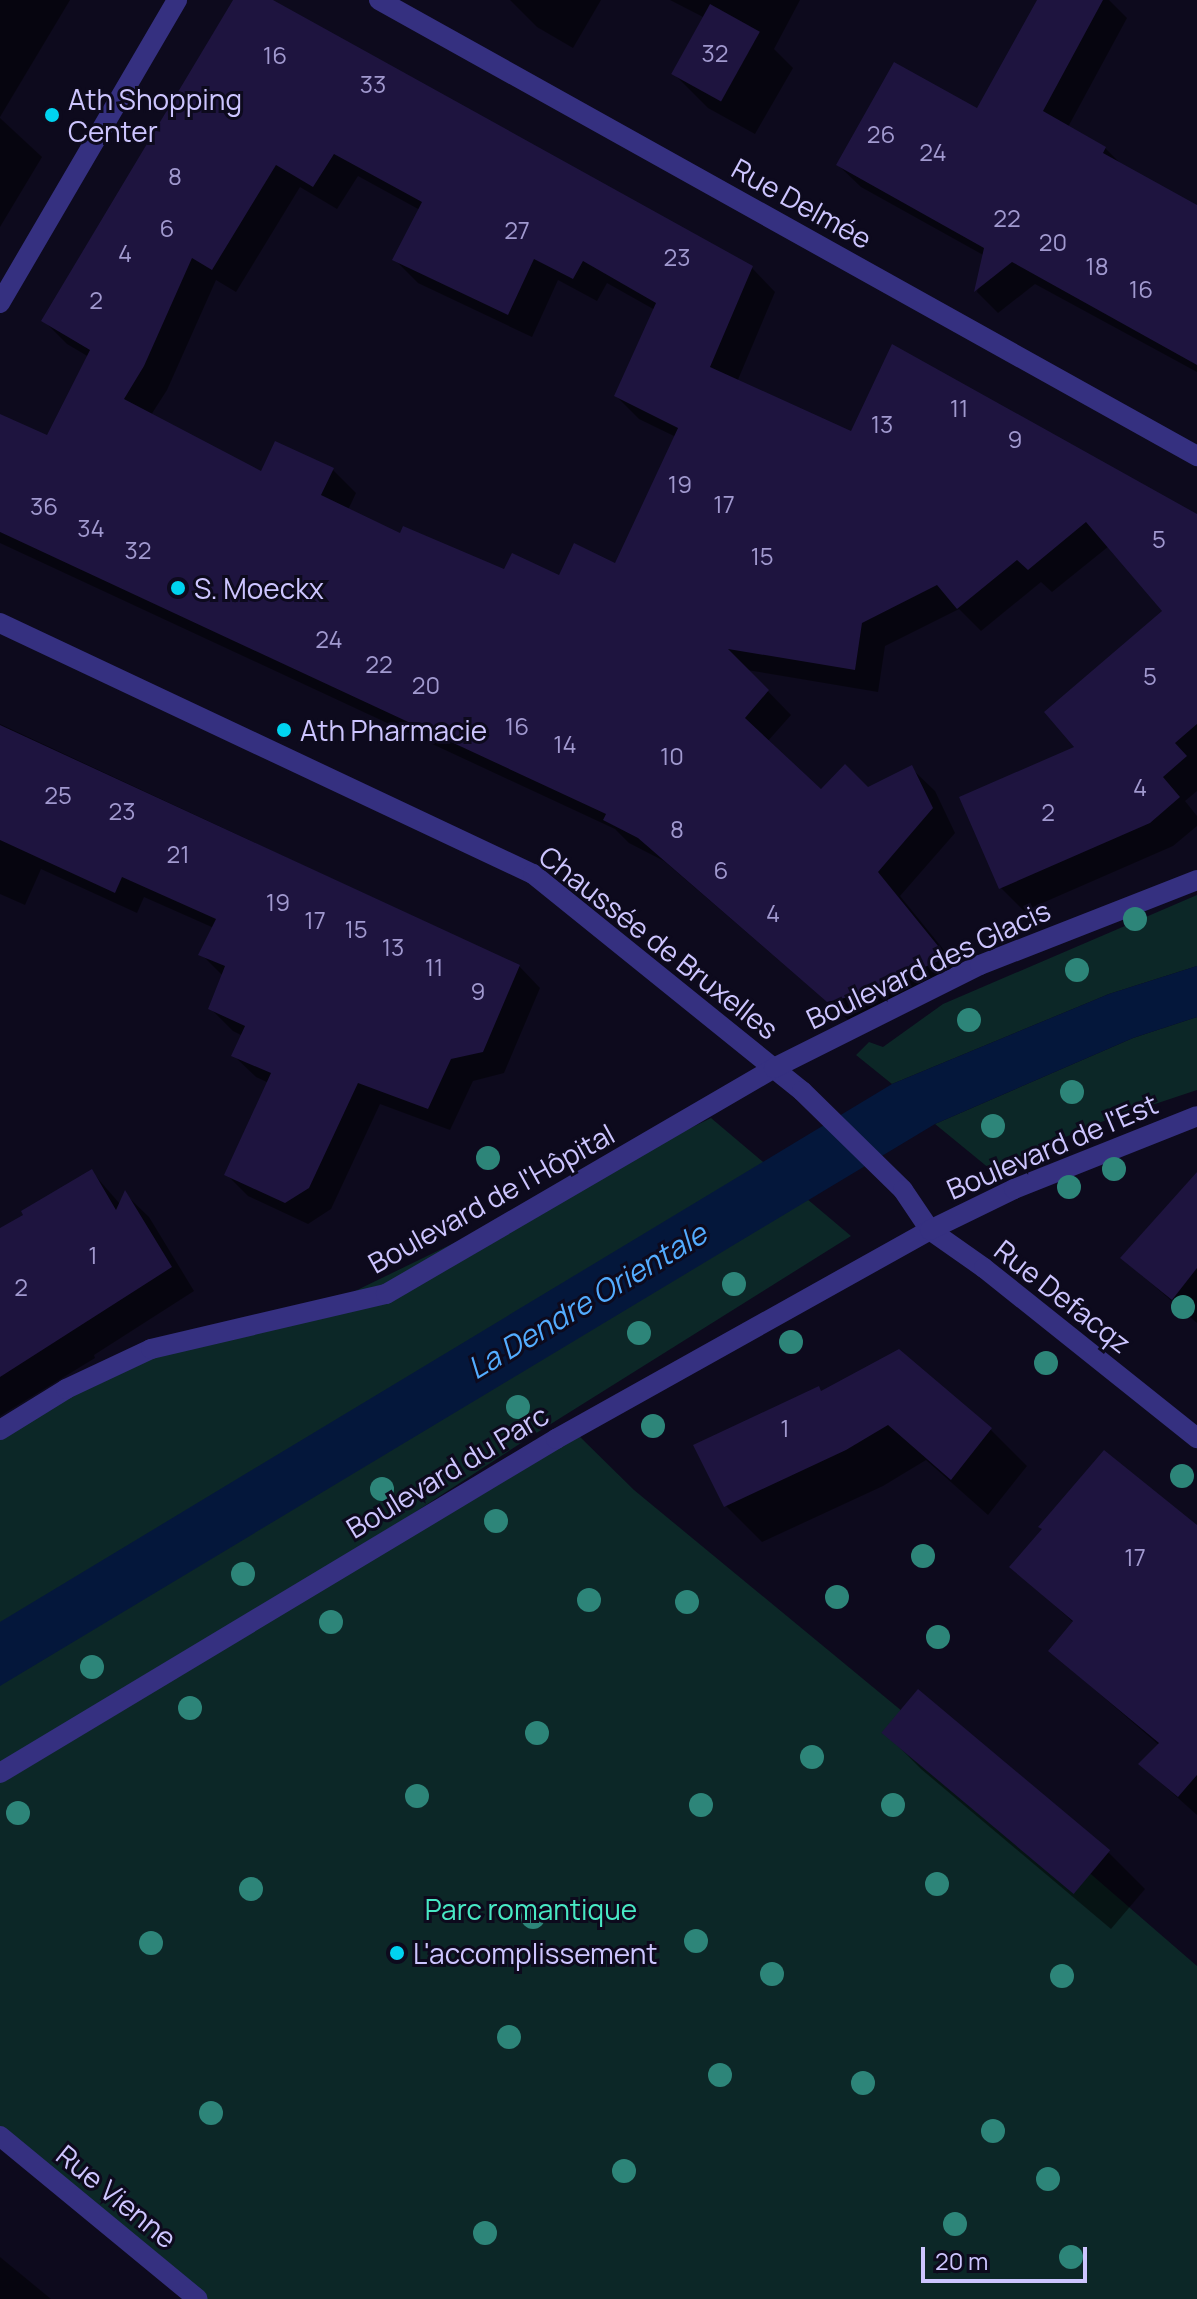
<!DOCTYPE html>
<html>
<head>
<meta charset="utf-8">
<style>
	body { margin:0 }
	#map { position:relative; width:1197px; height:2299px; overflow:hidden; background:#0d0a1d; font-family:Manrope,sans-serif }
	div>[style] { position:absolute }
	.green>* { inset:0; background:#0c2727 }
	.water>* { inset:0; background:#04173b }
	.shadow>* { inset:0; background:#0007 }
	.building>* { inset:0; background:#1e143f; transform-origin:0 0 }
	.minor>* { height:20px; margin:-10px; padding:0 10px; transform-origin:10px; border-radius:10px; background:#353080 }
	.trees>* { width:24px; height:24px; margin:-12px; border-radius:50%; background:#2d8579 }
	.dots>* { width:22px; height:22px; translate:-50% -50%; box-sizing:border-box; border:4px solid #0d0a1d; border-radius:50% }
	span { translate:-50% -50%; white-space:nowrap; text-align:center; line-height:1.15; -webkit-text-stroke:6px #0d0a1d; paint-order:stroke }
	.number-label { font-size:24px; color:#a199cf }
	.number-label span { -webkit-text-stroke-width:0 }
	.poi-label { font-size:28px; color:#cdc5ff }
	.left { translate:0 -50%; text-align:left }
	.street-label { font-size:28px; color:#cdc5ff }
	.park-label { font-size:28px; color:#48e9c4 }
	.water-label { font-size:30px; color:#53acff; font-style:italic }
	.scale { position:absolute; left:921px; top:2247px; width:166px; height:36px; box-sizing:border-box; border:4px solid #cdc5ff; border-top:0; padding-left:10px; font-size:24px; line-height:28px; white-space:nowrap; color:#cdc5ff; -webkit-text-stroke:6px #0d0a1d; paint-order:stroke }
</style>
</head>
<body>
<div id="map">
	<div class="green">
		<i style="clip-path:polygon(1197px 895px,1197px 966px,1109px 994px,892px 1084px,856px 1055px,869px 1042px,883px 1047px,943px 1004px)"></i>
		<i style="clip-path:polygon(1197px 1017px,1197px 1090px,1101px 1122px,990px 1169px,935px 1124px,1133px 1038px)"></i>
		<i style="clip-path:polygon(711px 1118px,851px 1236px,538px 1432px,236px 1629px,573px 1430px,634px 1490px,914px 1721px,1197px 1966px,1197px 2299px,198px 2299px,0 2136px,0 1430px,151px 1349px,316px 1310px)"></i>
	</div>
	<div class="water">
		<i style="clip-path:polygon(1197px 966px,1197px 1017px,1133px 1038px,935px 1124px,0 1686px,0 1622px,892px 1084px,1109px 994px)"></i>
	</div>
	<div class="shadow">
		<i style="clip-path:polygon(0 0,70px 0,0 117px)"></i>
		<i style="clip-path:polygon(evenodd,235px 0,270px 0,752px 268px,775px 292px,737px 382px,852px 434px,1197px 515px,1197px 791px,1185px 801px,1197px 816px,1197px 826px,1173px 846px,1024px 911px,1001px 888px,1077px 748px,1165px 611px,1109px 546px,1052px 592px,1041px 582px,981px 631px,959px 609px,885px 646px,878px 692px,747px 670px,791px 715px,767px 742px,821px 792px,868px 790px,911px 768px,935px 791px,955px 833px,900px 896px,969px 981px,853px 1024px,664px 861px,629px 843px,615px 829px,0 543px,0 416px,48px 438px,89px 357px,67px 344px,43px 320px,235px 0,358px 176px,420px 210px,395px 260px,418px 283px,532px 337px,558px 280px,597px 301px,607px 283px,655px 310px,616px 396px,639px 419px,676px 437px,616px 565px,560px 577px,505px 572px,401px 536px,348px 510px,356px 493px,333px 470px,262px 474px,151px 415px,167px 390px,216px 280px,236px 292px,300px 187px,337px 209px,358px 176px)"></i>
		<i style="clip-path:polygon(510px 0,601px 0,573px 48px,537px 27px)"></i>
		<i style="clip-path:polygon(670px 0,800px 0,774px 49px,793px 68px,755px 134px,708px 108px,674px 74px,705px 18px)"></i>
		<i style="clip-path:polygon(1039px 0,1109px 0,1127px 18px,1068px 127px,1105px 148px,1123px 166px,1197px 207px,1197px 372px,1035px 284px,998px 313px,977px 292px,985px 256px,861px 187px,838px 165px,978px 111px)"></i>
		<i style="clip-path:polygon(0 118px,42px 157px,0 227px)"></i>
		<i style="clip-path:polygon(0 724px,519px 966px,540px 988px,504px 1073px,473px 1081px,450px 1130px,380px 1104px,331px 1209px,308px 1224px,248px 1196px,226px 1174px,269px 1083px,256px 1077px,234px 1056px,243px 1036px,233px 1031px,211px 1009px,223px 976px,201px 954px,214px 928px,144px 897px,137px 913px,41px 869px,25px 905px,0 894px)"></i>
		<i style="clip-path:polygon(92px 1172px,120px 1204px,125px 1194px,149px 1217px,194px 1291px,94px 1355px,95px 1358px,0 1416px,0 1231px)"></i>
		<i style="clip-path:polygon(1197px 1198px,1197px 1323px,1122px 1258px)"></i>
		<i style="clip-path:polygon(899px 1351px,991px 1430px,1027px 1466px,988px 1515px,926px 1460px,883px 1486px,762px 1542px,726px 1506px,818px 1388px,822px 1392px)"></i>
		<i style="clip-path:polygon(1197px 1529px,1197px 1815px,1140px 1764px,1159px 1745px,1050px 1651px,1074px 1623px,1012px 1567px)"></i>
		<i style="clip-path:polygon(919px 1692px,1109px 1853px,1145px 1889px,1111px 1929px,921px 1769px,884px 1732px)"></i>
		<i style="clip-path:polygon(0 2257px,51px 2299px,0 2299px)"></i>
	</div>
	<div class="building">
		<i style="clip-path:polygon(evenodd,233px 0,273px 0,753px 266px,710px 367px,851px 431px,892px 344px,1197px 514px,1197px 724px,1175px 743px,1187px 756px,1163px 777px,1180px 797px,1150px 823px,999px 889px,959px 797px,1074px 747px,1044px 712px,1162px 611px,1086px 522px,1028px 570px,1017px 560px,957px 609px,937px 585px,862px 623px,855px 670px,728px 649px,769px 690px,745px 718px,821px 789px,845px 764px,868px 787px,912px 765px,933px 808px,878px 872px,947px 957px,867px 993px,827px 1002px,638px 838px,603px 820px,606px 814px,0 532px,0 414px,47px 435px,90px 350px,41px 321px,233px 0,334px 154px,422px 202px,392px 260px,508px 315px,534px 259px,573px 279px,583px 261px,656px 303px,614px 396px,678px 428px,615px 563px,574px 543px,559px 575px,512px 553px,504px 569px,403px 526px,400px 533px,321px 495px,334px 468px,275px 441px,261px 471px,124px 399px,144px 366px,192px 258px,212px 270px,276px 165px,313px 187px,334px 154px)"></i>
		<i style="clip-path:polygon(1037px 0,1103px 0,1043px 111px,1106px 147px,1103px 153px,1197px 205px,1197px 365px,1012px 262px,974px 292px,984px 248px,836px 165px,894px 62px,977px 108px)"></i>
		<i style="left:710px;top:4px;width:57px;height:80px;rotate:29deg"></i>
		<i style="clip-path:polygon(0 725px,520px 965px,483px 1052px,451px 1059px,428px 1109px,358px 1083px,309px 1188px,285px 1203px,224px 1175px,271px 1073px,231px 1056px,245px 1026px,208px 1009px,225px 966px,198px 955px,216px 919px,122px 877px,115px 893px,0 840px)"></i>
		<i style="clip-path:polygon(92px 1169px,116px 1210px,125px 1190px,172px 1267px,0 1377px,0 1228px,23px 1215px,21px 1211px)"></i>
		<i style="clip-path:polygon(1197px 1172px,1197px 1268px,1172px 1300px,1120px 1258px)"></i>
		<i style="clip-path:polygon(899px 1349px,992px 1428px,951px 1480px,888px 1425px,846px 1450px,724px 1507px,693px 1445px,819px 1386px,821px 1391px)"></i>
		<i style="clip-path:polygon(1104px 1450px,1197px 1525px,1197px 1775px,1178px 1797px,1138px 1764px,1159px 1743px,1048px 1651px,1073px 1621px,1009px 1567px,1042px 1529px,1038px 1527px)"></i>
		<i style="left:918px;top:1689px;width:251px;height:57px;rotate:40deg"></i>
	</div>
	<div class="minor">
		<i style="left:379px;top:0;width:937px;rotate:29.14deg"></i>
		<i style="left:0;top:303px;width:351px;rotate:-59.7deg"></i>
		<i style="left:0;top:623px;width:589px;rotate:25.22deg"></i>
		<i style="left:533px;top:874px;width:346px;rotate:38.9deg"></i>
		<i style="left:802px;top:1091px;width:141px;rotate:44.4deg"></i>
		<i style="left:903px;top:1190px;width:48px;rotate:56deg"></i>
		<i style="left:930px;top:1230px;width:66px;rotate:35.1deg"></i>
		<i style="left:984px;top:1268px;width:273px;rotate:38.6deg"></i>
		<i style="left:0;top:1430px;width:78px;rotate:-31.8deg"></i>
		<i style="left:66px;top:1389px;width:94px;rotate:-25.2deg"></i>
		<i style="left:151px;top:1349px;width:241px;rotate:-13.2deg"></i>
		<i style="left:386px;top:1294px;width:449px;rotate:-30.2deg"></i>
		<i style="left:774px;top:1068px;width:230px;rotate:-26.6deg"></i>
		<i style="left:980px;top:965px;width:233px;rotate:-21.4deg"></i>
		<i style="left:0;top:1773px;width:649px;rotate:-30.99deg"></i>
		<i style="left:556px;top:1439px;width:428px;rotate:-29.2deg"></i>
		<i style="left:930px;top:1230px;width:93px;rotate:-26deg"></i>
		<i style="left:1014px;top:1189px;width:197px;rotate:-21.7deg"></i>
		<i style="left:0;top:2136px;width:256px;rotate:39.5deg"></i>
	</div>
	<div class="trees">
		<i style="left:1135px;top:919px"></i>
		<i style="left:1077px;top:970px"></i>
		<i style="left:969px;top:1020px"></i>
		<i style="left:1072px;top:1092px"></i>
		<i style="left:993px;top:1126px"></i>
		<i style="left:488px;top:1158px"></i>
		<i style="left:1114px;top:1169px"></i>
		<i style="left:1069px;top:1187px"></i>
		<i style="left:734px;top:1284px"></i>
		<i style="left:1183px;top:1307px"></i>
		<i style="left:639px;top:1333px"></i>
		<i style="left:791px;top:1342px"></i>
		<i style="left:1046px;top:1363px"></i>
		<i style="left:518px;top:1407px"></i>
		<i style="left:653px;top:1426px"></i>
		<i style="left:1182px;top:1476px"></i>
		<i style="left:382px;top:1489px"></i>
		<i style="left:496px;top:1521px"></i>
		<i style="left:923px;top:1556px"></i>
		<i style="left:243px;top:1574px"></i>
		<i style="left:837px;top:1597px"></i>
		<i style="left:589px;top:1600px"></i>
		<i style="left:687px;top:1602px"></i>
		<i style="left:331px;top:1622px"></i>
		<i style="left:938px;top:1637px"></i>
		<i style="left:92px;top:1667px"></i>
		<i style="left:190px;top:1708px"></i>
		<i style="left:537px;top:1733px"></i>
		<i style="left:812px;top:1757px"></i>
		<i style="left:417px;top:1796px"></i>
		<i style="left:701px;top:1805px"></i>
		<i style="left:893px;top:1805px"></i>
		<i style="left:18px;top:1813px"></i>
		<i style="left:937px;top:1884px"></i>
		<i style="left:251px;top:1889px"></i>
		<i style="left:533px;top:1917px"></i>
		<i style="left:696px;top:1941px"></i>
		<i style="left:151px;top:1943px"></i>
		<i style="left:772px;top:1974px"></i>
		<i style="left:1062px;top:1976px"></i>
		<i style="left:509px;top:2037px"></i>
		<i style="left:720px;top:2075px"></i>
		<i style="left:863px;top:2083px"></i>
		<i style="left:211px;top:2113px"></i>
		<i style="left:993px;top:2131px"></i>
		<i style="left:624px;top:2171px"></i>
		<i style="left:1048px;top:2179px"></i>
		<i style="left:955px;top:2224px"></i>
		<i style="left:485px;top:2233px"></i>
		<i style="left:1071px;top:2257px"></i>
	</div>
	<div class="dots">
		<i style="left:52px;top:115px;background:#00d3f0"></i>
		<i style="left:178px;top:588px;background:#00d3f0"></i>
		<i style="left:284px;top:730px;background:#00d3f0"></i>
		<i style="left:397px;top:1953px;background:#00d3f0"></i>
	</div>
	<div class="number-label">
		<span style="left:715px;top:53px">32</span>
		<span style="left:275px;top:55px">16</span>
		<span style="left:373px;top:84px">33</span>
		<span style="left:881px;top:134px">26</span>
		<span style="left:933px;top:152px">24</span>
		<span style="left:175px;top:176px">8</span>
		<span style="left:1007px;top:218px">22</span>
		<span style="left:167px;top:228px">6</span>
		<span style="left:517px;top:230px">27</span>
		<span style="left:1053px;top:242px">20</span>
		<span style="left:125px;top:253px">4</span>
		<span style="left:677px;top:257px">23</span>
		<span style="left:1097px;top:266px">18</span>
		<span style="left:1141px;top:289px">16</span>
		<span style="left:96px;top:300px">2</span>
		<span style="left:959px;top:408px">11</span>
		<span style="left:882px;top:424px">13</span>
		<span style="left:1015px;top:439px">9</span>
		<span style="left:680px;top:484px">19</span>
		<span style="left:724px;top:504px">17</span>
		<span style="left:44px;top:506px">36</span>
		<span style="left:91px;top:528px">34</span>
		<span style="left:1159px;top:539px">5</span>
		<span style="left:138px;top:550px">32</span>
		<span style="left:762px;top:556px">15</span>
		<span style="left:329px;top:639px">24</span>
		<span style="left:379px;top:664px">22</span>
		<span style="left:1150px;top:676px">5</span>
		<span style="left:426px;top:685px">20</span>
		<span style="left:517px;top:726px">16</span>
		<span style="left:565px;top:744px">14</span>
		<span style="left:672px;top:756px">10</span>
		<span style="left:1140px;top:787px">4</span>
		<span style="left:58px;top:795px">25</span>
		<span style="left:122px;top:811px">23</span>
		<span style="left:1048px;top:812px">2</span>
		<span style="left:677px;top:829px">8</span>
		<span style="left:178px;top:854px">21</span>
		<span style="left:721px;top:870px">6</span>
		<span style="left:278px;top:902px">19</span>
		<span style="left:773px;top:913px">4</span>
		<span style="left:315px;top:920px">17</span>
		<span style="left:356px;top:929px">15</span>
		<span style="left:393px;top:947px">13</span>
		<span style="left:434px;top:967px">11</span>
		<span style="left:478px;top:991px">9</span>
		<span style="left:93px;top:1255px">1</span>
		<span style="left:21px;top:1287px">2</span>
		<span style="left:785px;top:1428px">1</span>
		<span style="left:1135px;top:1557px">17</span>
	</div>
	<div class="poi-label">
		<span class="left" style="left:68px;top:115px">Ath Shopping<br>Center</span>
		<span class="left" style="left:194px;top:588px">S. Moeckx</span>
		<span class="left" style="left:300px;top:730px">Ath Pharmacie</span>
		<span class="left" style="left:413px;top:1953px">L'accomplissement</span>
	</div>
	<div class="street-label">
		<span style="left:802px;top:203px;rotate:29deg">Rue Delmée</span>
		<span style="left:659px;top:942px;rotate:38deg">Chaussée de Bruxelles</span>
		<span style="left:928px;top:964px;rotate:-25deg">Boulevard des Glacis</span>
		<span style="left:1052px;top:1146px;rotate:-23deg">Boulevard de l'Est</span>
		<span style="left:491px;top:1198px;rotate:-29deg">Boulevard de l'Hôpital</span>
		<span style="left:1063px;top:1296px;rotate:38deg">Rue Defacqz</span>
		<span style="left:447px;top:1471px;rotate:-31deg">Boulevard du Parc</span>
		<span style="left:117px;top:2196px;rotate:39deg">Rue Vienne</span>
	</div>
	<div class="park-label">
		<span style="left:531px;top:1909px">Parc romantique</span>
	</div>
	<div class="water-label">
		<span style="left:587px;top:1301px;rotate:-31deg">La Dendre Orientale</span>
	</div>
	<div class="scale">20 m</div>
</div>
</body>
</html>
